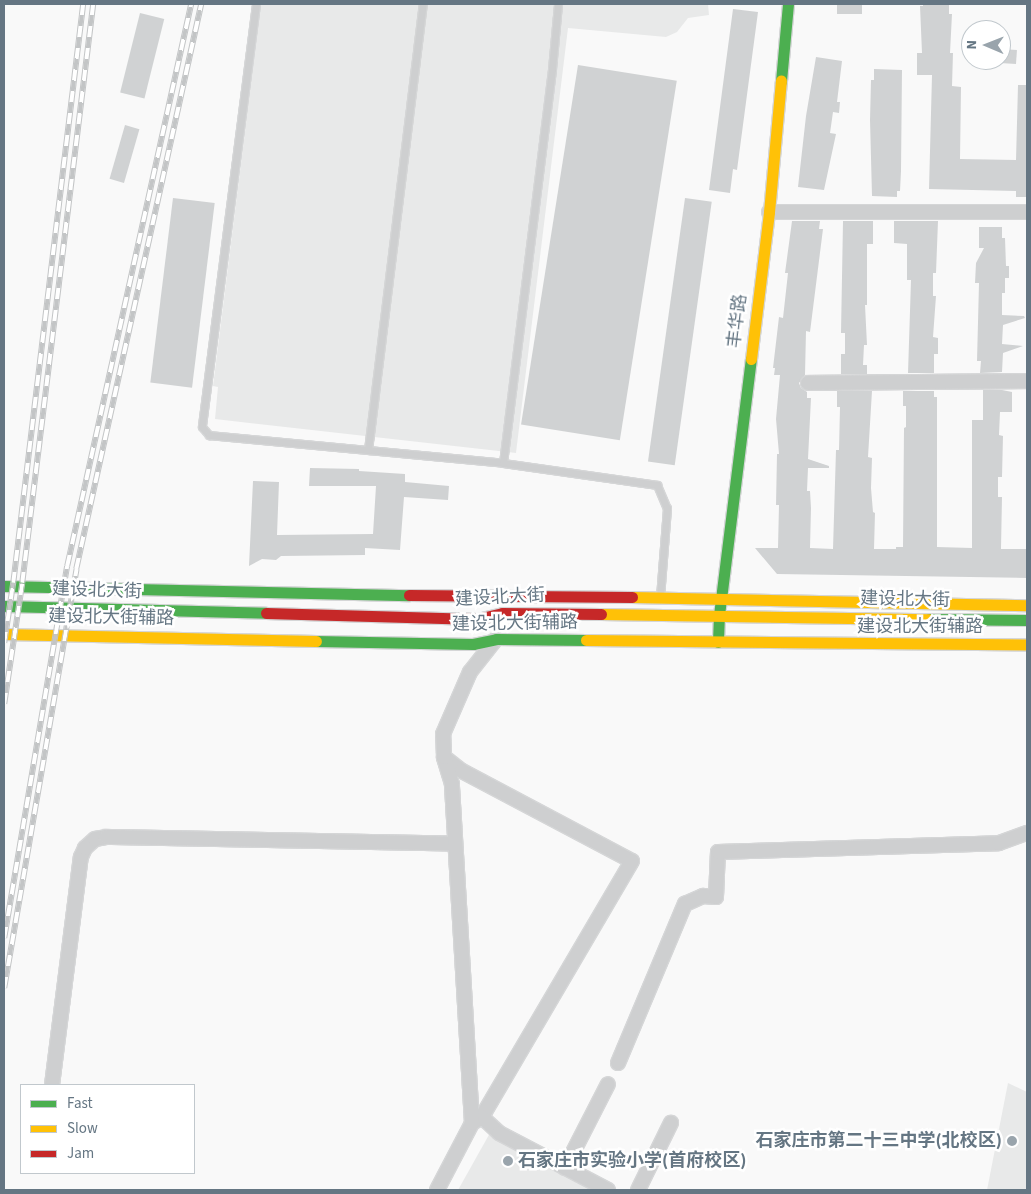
<!DOCTYPE html>
<html>
<head>
<meta charset="utf-8">
<style>
	body { margin:0 }
	#map { position:relative; width:1031px; height:1194px; overflow:hidden; background:#f9f9f9; font-family:"Source Sans 3","Noto Sans SC",sans-serif }
	div>[style] { position:absolute }
	.built>* { inset:0; background:#e8e9e9 }
	.building>* { inset:0; background:#d0d2d3; transform-origin:0 0 }
	.roads { filter:drop-shadow(1px 0 #d5d6d7) drop-shadow(-1px 0 #d5d6d7) drop-shadow(0 1px #d5d6d7) drop-shadow(0 -1px #d5d6d7) }
	.lane>* { height:7px; margin:-3.5px; padding:0 3.5px; transform-origin:3.5px; border-radius:3.5px; background:#cecfd0 }
	.street>* { height:14px; margin:-7px; padding:0 7px; transform-origin:7px; border-radius:7px; background:#cecfd0 }
	.fast>* { height:11px; margin:-5.5px; padding:0 5.5px; transform-origin:5.5px; border-radius:5.5px; background:#4caf50 }
	.slow>* { height:11px; margin:-5.5px; padding:0 5.5px; transform-origin:5.5px; border-radius:5.5px; background:#ffc107 }
	.jam>* { height:11px; margin:-5.5px; padding:0 5.5px; transform-origin:5.5px; border-radius:5.5px; background:#c62828 }
	.rail>* { height:5.5px; margin-top:-2.75px; transform-origin:0; background:repeating-linear-gradient(90deg,#fff 0 11px,#c3c5c6 0 22px); box-sizing:border-box; border-block:1px solid #c3c5c6 }
	.dots>* { width:14px; height:14px; translate:-50% -50%; box-sizing:border-box; border:2px solid #fff; border-radius:50% }
	span { translate:-50% -50%; white-space:nowrap; text-align:center; line-height:1.15; -webkit-text-stroke:5px #fff; paint-order:stroke }
	.street-label { font-size:18px; color:#657683 }
	.poi-label { font-size:18px; color:#657683; font-weight:700 }
	.right { translate:-100% -50%; text-align:right }
	.left { translate:0 -50%; text-align:left }
	.frame { position:absolute; inset:0; border:5px solid #657683; pointer-events:none }
	.legend { position:absolute; left:20px; top:1084px; width:175px; height:90px; box-sizing:border-box; background:#fff; border:1px solid #c1c8cd; margin:0; padding:6px 9px; list-style:none; font-size:15px; color:#657683 }
	.legend li { display:flex; align-items:center; gap:10px; height:25px }
	.legend b { width:25px; border:1px solid #c1c8cd }
	.north { position:absolute; left:961px; top:20px; width:50px; height:50px; box-sizing:border-box; background:#fff; border:1px solid #c1c8cd; border-radius:50%; rotate:271deg; font-size:14px; font-weight:700; line-height:20px; text-align:center; color:#657683 }
	.north::after { content:''; display:block; margin:auto; width:18px; height:22px; background:#99a4ac; clip-path:polygon(50% 0,100% 100%,50% 72%,0 100%) }
</style>
</head>
<body>
<div id="map">
	<div class="built">
		<i style="clip-path:polygon(261px 4px,708px 4px,709px 15px,688px 18px,677px 32px,666px 37px,568px 28px,516px 453px,215px 419px,218px 387px,213px 386px)"></i>
		<i style="clip-path:polygon(1008px 1083px,1027px 1092px,1027px 1190px,987px 1190px)"></i>
		<i style="clip-path:polygon(490px 1133px,596px 1190px,458px 1190px)"></i>
	</div>
	<div class="building">
		<i style="left:837px;top:4px;width:25px;height:10px"></i>
		<i style="clip-path:polygon(923px 4px,949px 4px,949px 14px,952px 14px,950px 53px,953px 53px,952px 86px,961px 87px,960px 159px,1016px 160px,1018px 85px,1027px 85px,1027px 197px,1016px 197px,1016px 191px,929px 189px,932px 75px,917px 75px,917px 53px,922px 53px,920px 6px,923px 6px)"></i>
		<i style="clip-path:polygon(733px 9px,758px 12px,737px 170px,733px 169px,730px 193px,709px 190px)"></i>
		<i style="left:140px;top:13px;width:25px;height:82px;rotate:14deg"></i>
		<i style="left:1001px;top:49px;width:16px;height:14px;rotate:4deg"></i>
		<i style="clip-path:polygon(816px 57px,842px 61px,837px 102px,840px 102px,839px 113px,833px 112px,830px 133px,836px 134px,824px 190px,798px 187px,806px 116px)"></i>
		<i style="left:578px;top:65px;width:100px;height:364px;rotate:9deg"></i>
		<i style="clip-path:polygon(874px 69px,902px 70px,901px 171px,900px 191px,897px 191px,897px 197px,872px 196px,870px 120px,871px 80px,874px 80px)"></i>
		<i style="left:125px;top:125px;width:15px;height:56px;rotate:16deg"></i>
		<i style="left:173px;top:198px;width:42px;height:186px;rotate:7deg"></i>
		<i style="left:685px;top:198px;width:27px;height:266px;rotate:8deg"></i>
		<i style="clip-path:polygon(792px 221px,820px 221px,819px 229px,823px 229px,810px 332px,806px 331px,805px 375px,799px 383px,801px 388px,807px 392px,807px 398px,811px 398px,808px 459px,829px 466px,829px 468px,808px 468px,807px 491px,810px 491px,811px 508px,810px 548px,833px 549px,836px 450px,839px 450px,840px 407px,837px 407px,837px 391px,872px 391px,868px 457px,872px 458px,871px 488px,873px 512px,875px 513px,874px 549px,896px 549px,896px 547px,903px 547px,904px 428px,906px 427px,906px 406px,903px 406px,903px 391px,934px 391px,934px 397px,937px 397px,937px 547px,972px 548px,972px 420px,983px 420px,983px 390px,1002px 390px,1012px 392px,1012px 412px,1000px 412px,999px 435px,1003px 436px,1002px 477px,998px 477px,998px 497px,1002px 497px,1001px 549px,1027px 549px,1027px 578px,777px 574px,755px 548px,778px 548px,779px 505px,776px 505px,777px 454px,779px 454px,776px 419px,780px 375px,774px 375px,775px 368px,773px 368px,779px 317px,783px 318px,788px 273px,785px 273px)"></i>
		<i style="clip-path:polygon(843px 221px,873px 221px,873px 244px,867px 244px,867px 305px,865px 305px,867px 345px,864px 345px,863px 365px,867px 365px,867px 374px,841px 374px,841px 354px,845px 354px,845px 333px,841px 333px)"></i>
		<i style="clip-path:polygon(894px 221px,938px 221px,936px 273px,933px 273px,933px 296px,936px 296px,933px 337px,938px 338px,938px 354px,934px 354px,934px 373px,908px 373px,911px 280px,907px 280px,907px 244px,894px 243px)"></i>
		<i style="clip-path:polygon(979px 227px,1002px 227px,1002px 238px,1005px 238px,1006px 266px,1009px 266px,1009px 278px,1005px 278px,1005px 293px,1002px 293px,1002px 315px,1024px 316px,1025px 318px,1003px 325px,1002px 344px,1023px 346px,1003px 353px,1002px 372px,980px 373px,981px 361px,977px 361px,979px 283px,975px 283px,976px 263px,984px 248px,979px 248px)"></i>
		<i style="clip-path:polygon(310px 468px,359px 469px,359px 471px,405px 474px,405px 482px,449px 486px,448px 500px,404px 497px,400px 550px,365px 548px,365px 555px,281px 556px,276px 560px,262px 559px,249px 566px,253px 481px,279px 482px,277px 535px,373px 534px,376px 486px,309px 486px)"></i>
	</div>
	<div class="roads">
		<div class="lane">
			<i style="left:256px;top:4px;width:426px;rotate:97.3deg"></i>
			<i style="left:202px;top:427px;width:11px;rotate:49deg"></i>
			<i style="left:209px;top:435px;width:295px;rotate:5.4deg"></i>
			<i style="left:503px;top:463px;width:156px;rotate:8.1deg"></i>
			<i style="left:657px;top:485px;width:25px;rotate:67deg"></i>
			<i style="left:667px;top:508px;width:89px;rotate:94.5deg"></i>
			<i style="left:368px;top:450px;width:449px;rotate:-83deg"></i>
			<i style="left:503px;top:463px;width:397px;rotate:-82.9deg"></i>
			<i style="left:552px;top:69px;width:65px;rotate:-84.7deg"></i>
		</div>
		<div class="street">
			<i style="left:769px;top:212px;width:258px"></i>
			<i style="left:808px;top:383px;width:219px;rotate:-0.5deg"></i>
			<i style="left:444px;top:757px;width:23px;rotate:38deg"></i>
			<i style="left:462px;top:771px;width:192px;rotate:27.9deg"></i>
			<i style="left:632px;top:861px;width:297px;rotate:120.4deg"></i>
			<i style="left:482px;top:1117px;width:12px;rotate:149deg"></i>
			<i style="left:618px;top:1063px;width:173px;rotate:-67.2deg"></i>
			<i style="left:685px;top:904px;width:20px;rotate:-24deg"></i>
			<i style="left:703px;top:896px;width:13px;rotate:4deg"></i>
			<i style="left:716px;top:897px;width:45px;rotate:-87.5deg"></i>
			<i style="left:718px;top:852px;width:281px;rotate:-1.8deg"></i>
			<i style="left:999px;top:843px;width:30px;rotate:-20deg"></i>
			<i style="left:52px;top:1085px;width:230px;rotate:-82.8deg"></i>
			<i style="left:81px;top:857px;width:10px;rotate:-66deg"></i>
			<i style="left:85px;top:848px;width:13px;rotate:-42deg"></i>
			<i style="left:95px;top:839px;width:11px;rotate:-10deg"></i>
			<i style="left:106px;top:837px;width:349px;rotate:1.1deg"></i>
			<i style="left:482px;top:1117px;width:23px;rotate:43deg"></i>
			<i style="left:499px;top:1133px;width:123px;rotate:27.6deg"></i>
			<i style="left:565px;top:1168px;width:94px;rotate:-62.9deg"></i>
			<i style="left:437px;top:1190px;width:76px;rotate:-62.4deg"></i>
			<i style="left:472px;top:1123px;width:340px;rotate:-93.4deg"></i>
			<i style="left:452px;top:784px;width:28px;rotate:-107deg"></i>
			<i style="left:444px;top:757px;width:23px;rotate:-92deg"></i>
			<i style="left:443px;top:734px;width:68px;rotate:-66.5deg"></i>
			<i style="left:470px;top:672px;width:42px;rotate:-51.8deg"></i>
			<i style="left:638px;top:1190px;width:75px;rotate:-63.8deg"></i>
		</div>
		<div class="fast">
			<i style="left:781px;top:81px;width:77px;rotate:-84.8deg"></i>
			<i style="left:4px;top:586px;width:405px;rotate:1.3deg"></i>
			<i style="left:4px;top:606px;width:262px;rotate:1.5deg"></i>
			<i style="left:929px;top:619px;width:98px;rotate:0.6deg"></i>
			<i style="left:316px;top:641px;width:157px;rotate:1.1deg"></i>
			<i style="left:473px;top:644px;width:24px;rotate:-12deg"></i>
			<i style="left:496px;top:639px;width:90px;rotate:0.6deg"></i>
			<i style="left:718px;top:642px;width:27px;rotate:-88deg"></i>
			<i style="left:719px;top:615px;width:258px;rotate:-82.9deg"></i>
		</div>
		<div class="slow">
			<i style="left:751px;top:359px;width:148px;rotate:-83deg"></i>
			<i style="left:769px;top:212px;width:132px;rotate:-84.8deg"></i>
			<i style="left:632px;top:597px;width:395px;rotate:1.2deg"></i>
			<i style="left:601px;top:614px;width:328px;rotate:0.9deg"></i>
			<i style="left:4px;top:634px;width:312px;rotate:1.3deg"></i>
			<i style="left:586px;top:640px;width:441px;rotate:0.6deg"></i>
		</div>
		<div class="jam">
			<i style="left:409px;top:595px;width:223px;rotate:0.5deg"></i>
			<i style="left:266px;top:613px;width:211px;rotate:1.6deg"></i>
			<i style="left:477px;top:619px;width:26px;rotate:-13deg"></i>
			<i style="left:502px;top:613px;width:99px;rotate:0.6deg"></i>
		</div>
	</div>
	<div class="rail">
		<i style="left:4px;top:643px;width:61px;rotate:-81.5deg"></i>
		<i style="left:13px;top:583px;width:583px;rotate:-83.11deg"></i>
		<i style="left:4px;top:704px;width:122px;rotate:-81.5deg"></i>
		<i style="left:22px;top:583px;width:583px;rotate:-83.01deg"></i>
		<i style="left:4px;top:938px;width:377px;rotate:-80.4deg"></i>
		<i style="left:67px;top:566px;width:576px;rotate:-77.56deg"></i>
		<i style="left:4px;top:988px;width:425px;rotate:-80.2deg"></i>
		<i style="left:76px;top:569px;width:579px;rotate:-77.52deg"></i>
	</div>
	<div class="dots">
		<i style="left:1012px;top:1141px;background:#99a4ac"></i>
		<i style="left:508px;top:1161px;background:#99a4ac"></i>
	</div>
	<div class="street-label">
		<span style="left:738px;top:321px;rotate:-83deg">丰华路</span>
		<span style="left:97px;top:591px;rotate:2deg">建设北大街</span>
		<span style="left:500px;top:598px;rotate:-3deg">建设北大街</span>
		<span style="left:905px;top:600px;rotate:1deg">建设北大街</span>
		<span style="left:111px;top:618px;rotate:1deg">建设北大街辅路</span>
		<span style="left:515px;top:624px;rotate:-1deg">建设北大街辅路</span>
		<span style="left:920px;top:627px">建设北大街辅路</span>
	</div>
	<div class="poi-label">
		<span class="right" style="left:1002px;top:1141px">石家庄市第二十三中学(北校区)</span>
		<span class="left" style="left:518px;top:1161px">石家庄市实验小学(首府校区)</span>
	</div>
	<div class="frame"></div>
	<ul class="legend">
	<li><b style="height:6px;background:#4caf50"></b>Fast</li>
	<li><b style="height:6px;background:#ffc107"></b>Slow</li>
	<li><b style="height:6px;background:#c62828"></b>Jam</li>
	</ul>
	<div class="north">N</div>
</div>
</body>
</html>
